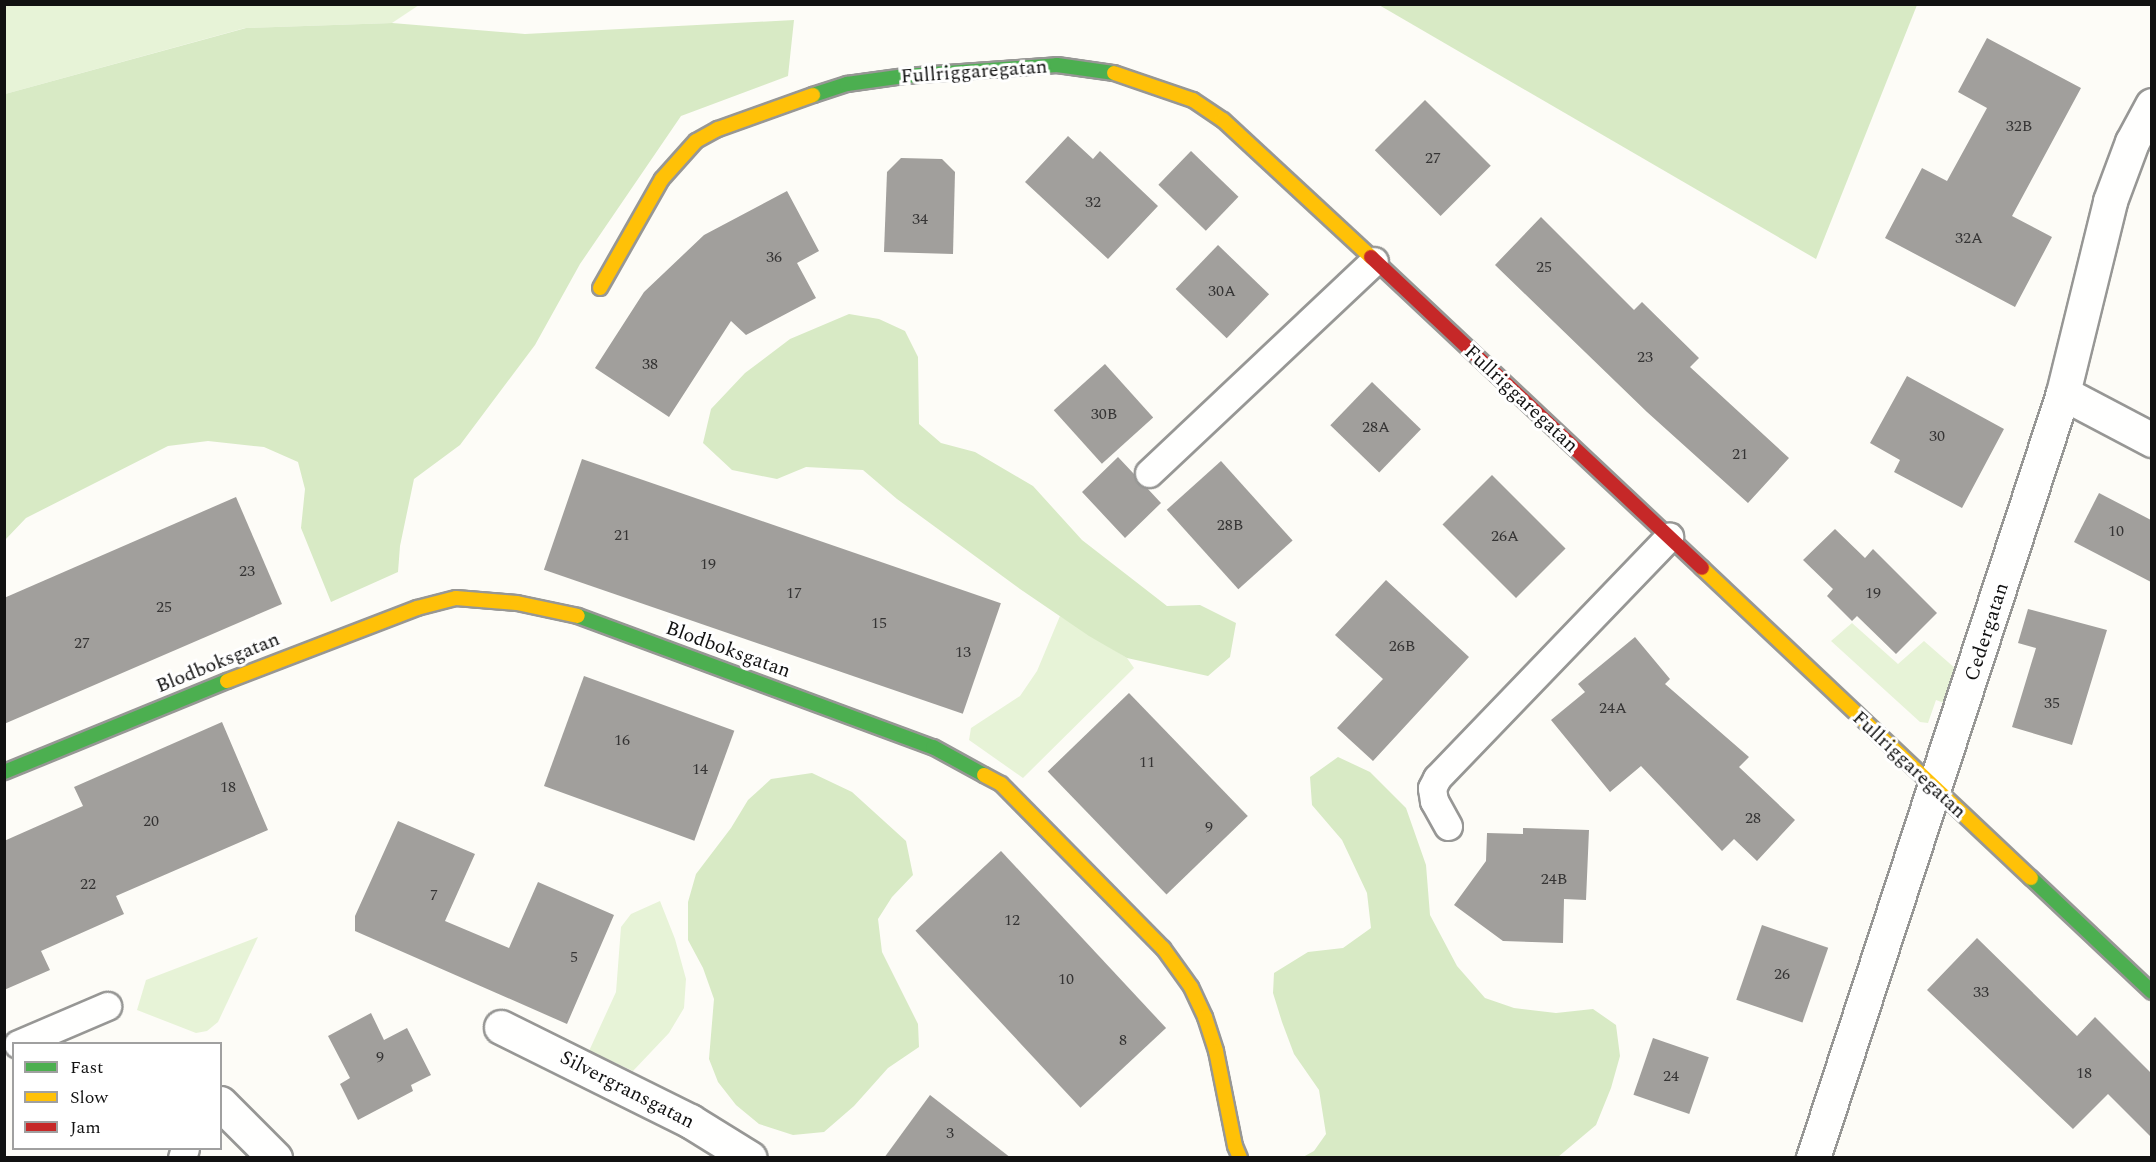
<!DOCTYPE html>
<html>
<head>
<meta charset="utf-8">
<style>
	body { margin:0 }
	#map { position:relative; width:2156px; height:1162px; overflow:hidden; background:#fdfcf7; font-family:Spectral,serif }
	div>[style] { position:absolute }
	.green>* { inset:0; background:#e7f3d7 }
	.forest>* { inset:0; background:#d8eac5 }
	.building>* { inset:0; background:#a19f9c; transform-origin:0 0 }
	.roads { filter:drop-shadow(2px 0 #979795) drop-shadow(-2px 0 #979795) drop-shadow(0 2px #979795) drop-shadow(0 -2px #979795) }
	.lane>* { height:27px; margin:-13.5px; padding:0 13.5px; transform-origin:13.5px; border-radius:13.5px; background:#fffffe }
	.street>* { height:33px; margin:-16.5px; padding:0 16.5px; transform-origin:16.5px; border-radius:16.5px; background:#fffffe }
	.fast>* { height:14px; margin:-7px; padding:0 7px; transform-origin:7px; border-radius:7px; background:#4caf50 }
	.slow>* { height:14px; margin:-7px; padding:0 7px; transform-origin:7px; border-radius:7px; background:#ffc107 }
	.jam>* { height:14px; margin:-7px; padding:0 7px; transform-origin:7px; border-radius:7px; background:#c62828 }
	span { translate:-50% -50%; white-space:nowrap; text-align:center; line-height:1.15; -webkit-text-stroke:6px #fff; paint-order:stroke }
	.number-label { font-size:16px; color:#353434 }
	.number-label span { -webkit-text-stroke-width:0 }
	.street-label { font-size:20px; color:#111 }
	.frame { position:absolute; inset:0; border:6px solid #111; pointer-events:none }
	.legend { position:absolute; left:12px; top:1042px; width:210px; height:108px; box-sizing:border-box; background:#fff; border:2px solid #a0a0a0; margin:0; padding:8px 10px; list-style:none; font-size:18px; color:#111 }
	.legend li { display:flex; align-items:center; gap:12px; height:30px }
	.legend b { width:30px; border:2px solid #a0a0a0 }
</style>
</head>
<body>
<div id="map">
	<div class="green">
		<i style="clip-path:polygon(5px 5px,419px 5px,392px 23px,245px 28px,5px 94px)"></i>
		<i style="clip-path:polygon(1060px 616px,1127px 658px,1134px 668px,1023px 778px,969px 740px,971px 728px,1020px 696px,1037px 671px)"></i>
		<i style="clip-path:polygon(1852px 623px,1898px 664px,1924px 641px,1956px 669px,1944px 703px,1936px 700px,1928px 723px,1920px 722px,1831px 641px)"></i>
		<i style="clip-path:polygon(660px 901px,675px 939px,686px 979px,684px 1008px,669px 1033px,633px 1071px,589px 1051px,616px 992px,621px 927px,631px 914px)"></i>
		<i style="clip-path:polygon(258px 937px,218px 1022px,207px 1031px,196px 1033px,137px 1010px,146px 980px)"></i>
	</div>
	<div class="forest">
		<i style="clip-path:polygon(1379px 5px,1917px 5px,1816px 259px)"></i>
		<i style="clip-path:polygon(794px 20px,788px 76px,681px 116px,580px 264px,535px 345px,460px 445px,414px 479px,400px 546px,398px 572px,331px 602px,301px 528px,305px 489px,298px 462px,264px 447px,208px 441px,168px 446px,26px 518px,5px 540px,5px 94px,246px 28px,392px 23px,525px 34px)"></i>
		<i style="clip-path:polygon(849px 314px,879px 319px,905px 331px,918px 357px,919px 424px,941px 443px,975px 452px,1033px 486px,1082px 540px,1167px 606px,1200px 605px,1236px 623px,1230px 657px,1208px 676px,1127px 658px,1089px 636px,1020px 589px,897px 499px,863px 470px,806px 467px,777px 479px,732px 470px,703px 443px,711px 409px,745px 373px,790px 339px)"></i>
		<i style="clip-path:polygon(1338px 757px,1370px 772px,1406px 808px,1426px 865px,1430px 915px,1457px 966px,1485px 998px,1514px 1008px,1556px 1013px,1593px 1009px,1616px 1025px,1620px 1056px,1611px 1088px,1596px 1125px,1558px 1157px,1303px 1157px,1314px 1151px,1326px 1134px,1319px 1090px,1294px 1054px,1282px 1022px,1273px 993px,1274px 973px,1308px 952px,1343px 948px,1371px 928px,1367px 893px,1342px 840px,1312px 805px,1310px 777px)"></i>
		<i style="clip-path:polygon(812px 773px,852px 792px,906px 841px,913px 875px,892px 897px,878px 919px,882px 952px,918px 1024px,919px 1047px,888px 1068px,854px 1106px,824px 1132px,793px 1135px,759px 1124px,736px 1105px,718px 1082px,709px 1059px,714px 999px,703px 968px,688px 940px,688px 902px,696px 874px,731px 828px,748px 800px,771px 779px)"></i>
	</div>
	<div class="building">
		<i style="clip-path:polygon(1987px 38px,2081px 88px,2012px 216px,2052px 237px,2015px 307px,1885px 238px,1922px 168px,1947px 181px,1987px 108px,1958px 92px)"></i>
		<i style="left:1425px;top:100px;width:93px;height:71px;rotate:45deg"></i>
		<i style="clip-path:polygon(1068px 136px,1093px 159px,1100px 151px,1158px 206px,1108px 259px,1025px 182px)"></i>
		<i style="left:1191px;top:151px;width:66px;height:47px;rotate:44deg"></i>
		<i style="clip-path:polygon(901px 158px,942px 159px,955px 172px,953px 254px,884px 252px,887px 172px)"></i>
		<i style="clip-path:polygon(787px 191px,819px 251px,797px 263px,816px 298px,746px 335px,731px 321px,669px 417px,595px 368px,644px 292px,704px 235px)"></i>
		<i style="clip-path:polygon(1541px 217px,1634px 310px,1642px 302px,1699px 358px,1690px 367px,1789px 458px,1748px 503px,1647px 412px,1495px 265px)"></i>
		<i style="left:1218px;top:245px;width:71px;height:61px;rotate:44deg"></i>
		<i style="left:1105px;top:364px;width:72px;height:69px;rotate:48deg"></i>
		<i style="clip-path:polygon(1907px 376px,2004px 429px,1962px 508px,1894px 472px,1900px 460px,1870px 443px)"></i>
		<i style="left:1372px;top:382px;width:68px;height:60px;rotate:44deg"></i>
		<i style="clip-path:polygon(1118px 457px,1134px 474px,1137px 483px,1147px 488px,1161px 503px,1125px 538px,1082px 492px)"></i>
		<i style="left:582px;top:459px;width:443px;height:117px;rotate:19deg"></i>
		<i style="left:1221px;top:461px;width:107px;height:73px;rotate:48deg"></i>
		<i style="left:1492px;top:475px;width:104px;height:70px;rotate:45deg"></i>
		<i style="clip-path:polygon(2099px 493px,2151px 520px,2151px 582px,2074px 542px)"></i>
		<i style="clip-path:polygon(236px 497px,282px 604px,4px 724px,4px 598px)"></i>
		<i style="clip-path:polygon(1835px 529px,1865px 558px,1873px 549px,1937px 613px,1896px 654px,1857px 616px,1852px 621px,1827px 596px,1833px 589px,1803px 560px)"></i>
		<i style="clip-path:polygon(1386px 580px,1469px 657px,1373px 761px,1337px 728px,1383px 679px,1335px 635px)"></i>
		<i style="clip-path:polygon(2028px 609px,2107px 630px,2072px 745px,2012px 727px,2036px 648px,2018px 643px)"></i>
		<i style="clip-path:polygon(1635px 637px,1670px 679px,1665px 684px,1749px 757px,1739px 767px,1795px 820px,1757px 861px,1734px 839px,1722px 851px,1641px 766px,1610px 792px,1551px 720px,1585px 692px,1578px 684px)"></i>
		<i style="left:584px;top:676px;width:160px;height:117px;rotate:20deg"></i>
		<i style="left:1129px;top:693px;width:171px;height:113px;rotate:46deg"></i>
		<i style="clip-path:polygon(222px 722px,268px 830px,116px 896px,124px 914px,41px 951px,50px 970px,4px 990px,4px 841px,83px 806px,74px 787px)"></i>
		<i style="clip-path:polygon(398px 821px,475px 854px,445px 921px,509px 948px,538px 882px,614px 915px,567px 1024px,355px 931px,355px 916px)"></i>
		<i style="clip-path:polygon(1523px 828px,1589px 830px,1586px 900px,1564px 899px,1563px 943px,1503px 941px,1454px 905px,1486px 861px,1487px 833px,1523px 834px)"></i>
		<i style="left:1001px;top:851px;width:242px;height:117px;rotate:47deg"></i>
		<i style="left:1762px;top:925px;width:70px;height:79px;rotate:19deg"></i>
		<i style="clip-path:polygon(1977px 938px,2077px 1036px,2095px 1017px,2151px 1073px,2151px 1137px,2108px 1094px,2073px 1129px,1927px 990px)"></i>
		<i style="clip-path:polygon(371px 1013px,384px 1040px,407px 1028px,431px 1075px,411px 1085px,413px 1091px,358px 1120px,340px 1084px,350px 1078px,328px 1036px)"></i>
		<i style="left:1653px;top:1038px;width:59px;height:60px;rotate:19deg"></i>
		<i style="clip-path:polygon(930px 1095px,1011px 1158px,884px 1158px)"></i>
	</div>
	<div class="roads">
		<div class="lane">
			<i style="left:1149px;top:473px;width:309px;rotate:-43.3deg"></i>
			<i style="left:1448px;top:826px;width:29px;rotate:-119deg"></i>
			<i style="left:1434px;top:801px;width:13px;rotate:-99deg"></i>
			<i style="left:1432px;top:788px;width:11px;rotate:-63deg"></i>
			<i style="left:1437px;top:778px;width:335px;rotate:-46.1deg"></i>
			<i style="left:18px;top:1044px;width:97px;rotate:-23.1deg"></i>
			<i style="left:182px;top:1158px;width:10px;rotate:-73deg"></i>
		</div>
		<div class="street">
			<i style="left:2063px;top:393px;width:101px;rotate:27.8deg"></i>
			<i style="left:501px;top:1027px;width:211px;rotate:26.4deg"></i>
			<i style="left:690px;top:1121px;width:70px;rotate:31.7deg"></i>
			<i style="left:220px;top:1103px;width:78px;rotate:45deg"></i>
			<i style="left:1813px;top:1158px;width:805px;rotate:-71.9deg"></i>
			<i style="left:2063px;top:393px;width:198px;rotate:-76.2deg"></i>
			<i style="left:2110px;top:201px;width:63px;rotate:-69.6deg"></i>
			<i style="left:2132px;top:142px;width:42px;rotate:-61.6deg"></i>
		</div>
		<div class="fast">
			<i style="left:813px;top:95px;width:36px;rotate:-18deg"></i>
			<i style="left:847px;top:84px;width:59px;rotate:-7.9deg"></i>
			<i style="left:905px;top:76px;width:152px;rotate:-4.1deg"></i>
			<i style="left:1057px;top:65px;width:58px;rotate:8deg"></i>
			<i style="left:578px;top:616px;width:378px;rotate:20.3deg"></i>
			<i style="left:933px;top:747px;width:58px;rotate:28.8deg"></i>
			<i style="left:4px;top:772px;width:241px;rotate:-22.2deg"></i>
			<i style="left:2031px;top:878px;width:166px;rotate:43.3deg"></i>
		</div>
		<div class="slow">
			<i style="left:1114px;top:73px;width:83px;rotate:18.9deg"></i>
			<i style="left:1193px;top:100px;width:36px;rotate:34deg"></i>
			<i style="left:1223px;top:120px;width:202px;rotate:42.8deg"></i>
			<i style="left:600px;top:288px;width:125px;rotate:-60.4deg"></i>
			<i style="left:662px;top:179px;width:51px;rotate:-48.2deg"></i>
			<i style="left:696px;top:141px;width:25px;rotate:-29deg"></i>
			<i style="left:718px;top:129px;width:101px;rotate:-19.7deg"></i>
			<i style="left:1702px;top:568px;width:452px;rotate:43.3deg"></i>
			<i style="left:227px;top:681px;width:204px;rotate:-21deg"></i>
			<i style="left:417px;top:608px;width:40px;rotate:-14.4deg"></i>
			<i style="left:456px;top:598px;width:61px;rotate:4.7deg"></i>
			<i style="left:517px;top:603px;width:62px;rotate:12deg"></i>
			<i style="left:984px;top:775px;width:19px;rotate:28deg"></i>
			<i style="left:1001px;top:784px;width:231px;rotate:45.4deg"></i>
			<i style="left:1163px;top:948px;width:48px;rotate:54.3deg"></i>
			<i style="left:1191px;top:987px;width:33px;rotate:65deg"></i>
			<i style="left:1205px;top:1017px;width:36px;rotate:72deg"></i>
			<i style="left:1216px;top:1051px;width:97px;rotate:78.7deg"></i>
			<i style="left:1235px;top:1146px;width:13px;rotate:67deg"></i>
		</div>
		<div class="jam">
			<i style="left:1371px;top:257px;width:454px;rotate:43.2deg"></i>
		</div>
	</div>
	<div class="number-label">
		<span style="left:2019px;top:126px">32B</span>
		<span style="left:1433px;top:158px">27</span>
		<span style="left:1093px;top:202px">32</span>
		<span style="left:920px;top:219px">34</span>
		<span style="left:1969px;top:238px">32A</span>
		<span style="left:774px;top:257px">36</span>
		<span style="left:1544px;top:267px">25</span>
		<span style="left:1222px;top:291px">30A</span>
		<span style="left:1645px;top:357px">23</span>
		<span style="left:650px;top:364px">38</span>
		<span style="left:1104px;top:414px">30B</span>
		<span style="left:1376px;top:427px">28A</span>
		<span style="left:1937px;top:436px">30</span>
		<span style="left:1740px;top:454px">21</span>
		<span style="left:1230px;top:525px">28B</span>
		<span style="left:2116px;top:531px">10</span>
		<span style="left:622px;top:535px">21</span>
		<span style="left:1505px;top:536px">26A</span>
		<span style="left:708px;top:564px">19</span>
		<span style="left:247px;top:571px">23</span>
		<span style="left:794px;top:593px">17</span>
		<span style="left:1873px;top:593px">19</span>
		<span style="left:164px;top:607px">25</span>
		<span style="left:879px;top:623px">15</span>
		<span style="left:82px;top:643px">27</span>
		<span style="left:1402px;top:646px">26B</span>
		<span style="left:963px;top:652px">13</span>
		<span style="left:2052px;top:703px">35</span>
		<span style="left:1613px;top:708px">24A</span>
		<span style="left:622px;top:740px">16</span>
		<span style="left:1147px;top:762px">11</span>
		<span style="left:700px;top:769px">14</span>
		<span style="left:228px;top:787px">18</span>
		<span style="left:1753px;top:818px">28</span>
		<span style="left:151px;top:821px">20</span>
		<span style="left:1209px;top:827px">9</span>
		<span style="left:1554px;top:879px">24B</span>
		<span style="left:88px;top:884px">22</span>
		<span style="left:434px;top:895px">7</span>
		<span style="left:1012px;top:920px">12</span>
		<span style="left:574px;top:957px">5</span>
		<span style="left:1782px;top:974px">26</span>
		<span style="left:1066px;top:979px">10</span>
		<span style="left:1981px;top:992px">33</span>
		<span style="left:1123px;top:1040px">8</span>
		<span style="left:380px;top:1057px">9</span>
		<span style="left:2084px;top:1073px">18</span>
		<span style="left:1671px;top:1076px">24</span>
		<span style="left:950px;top:1133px">3</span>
	</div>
	<div class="street-label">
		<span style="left:974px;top:72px;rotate:-4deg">Fullriggaregatan</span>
		<span style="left:1521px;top:399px;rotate:43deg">Fullriggaregatan</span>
		<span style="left:1987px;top:632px;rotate:-72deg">Cedergatan</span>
		<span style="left:728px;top:650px;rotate:20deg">Blodboksgatan</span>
		<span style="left:218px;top:663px;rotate:-22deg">Blodboksgatan</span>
		<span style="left:1909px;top:765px;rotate:43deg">Fullriggaregatan</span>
		<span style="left:627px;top:1090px;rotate:27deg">Silvergransgatan</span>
	</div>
	<div class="frame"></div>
	<ul class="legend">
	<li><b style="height:8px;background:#4caf50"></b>Fast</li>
	<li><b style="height:8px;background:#ffc107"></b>Slow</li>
	<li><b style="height:8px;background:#c62828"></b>Jam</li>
	</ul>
</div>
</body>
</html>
